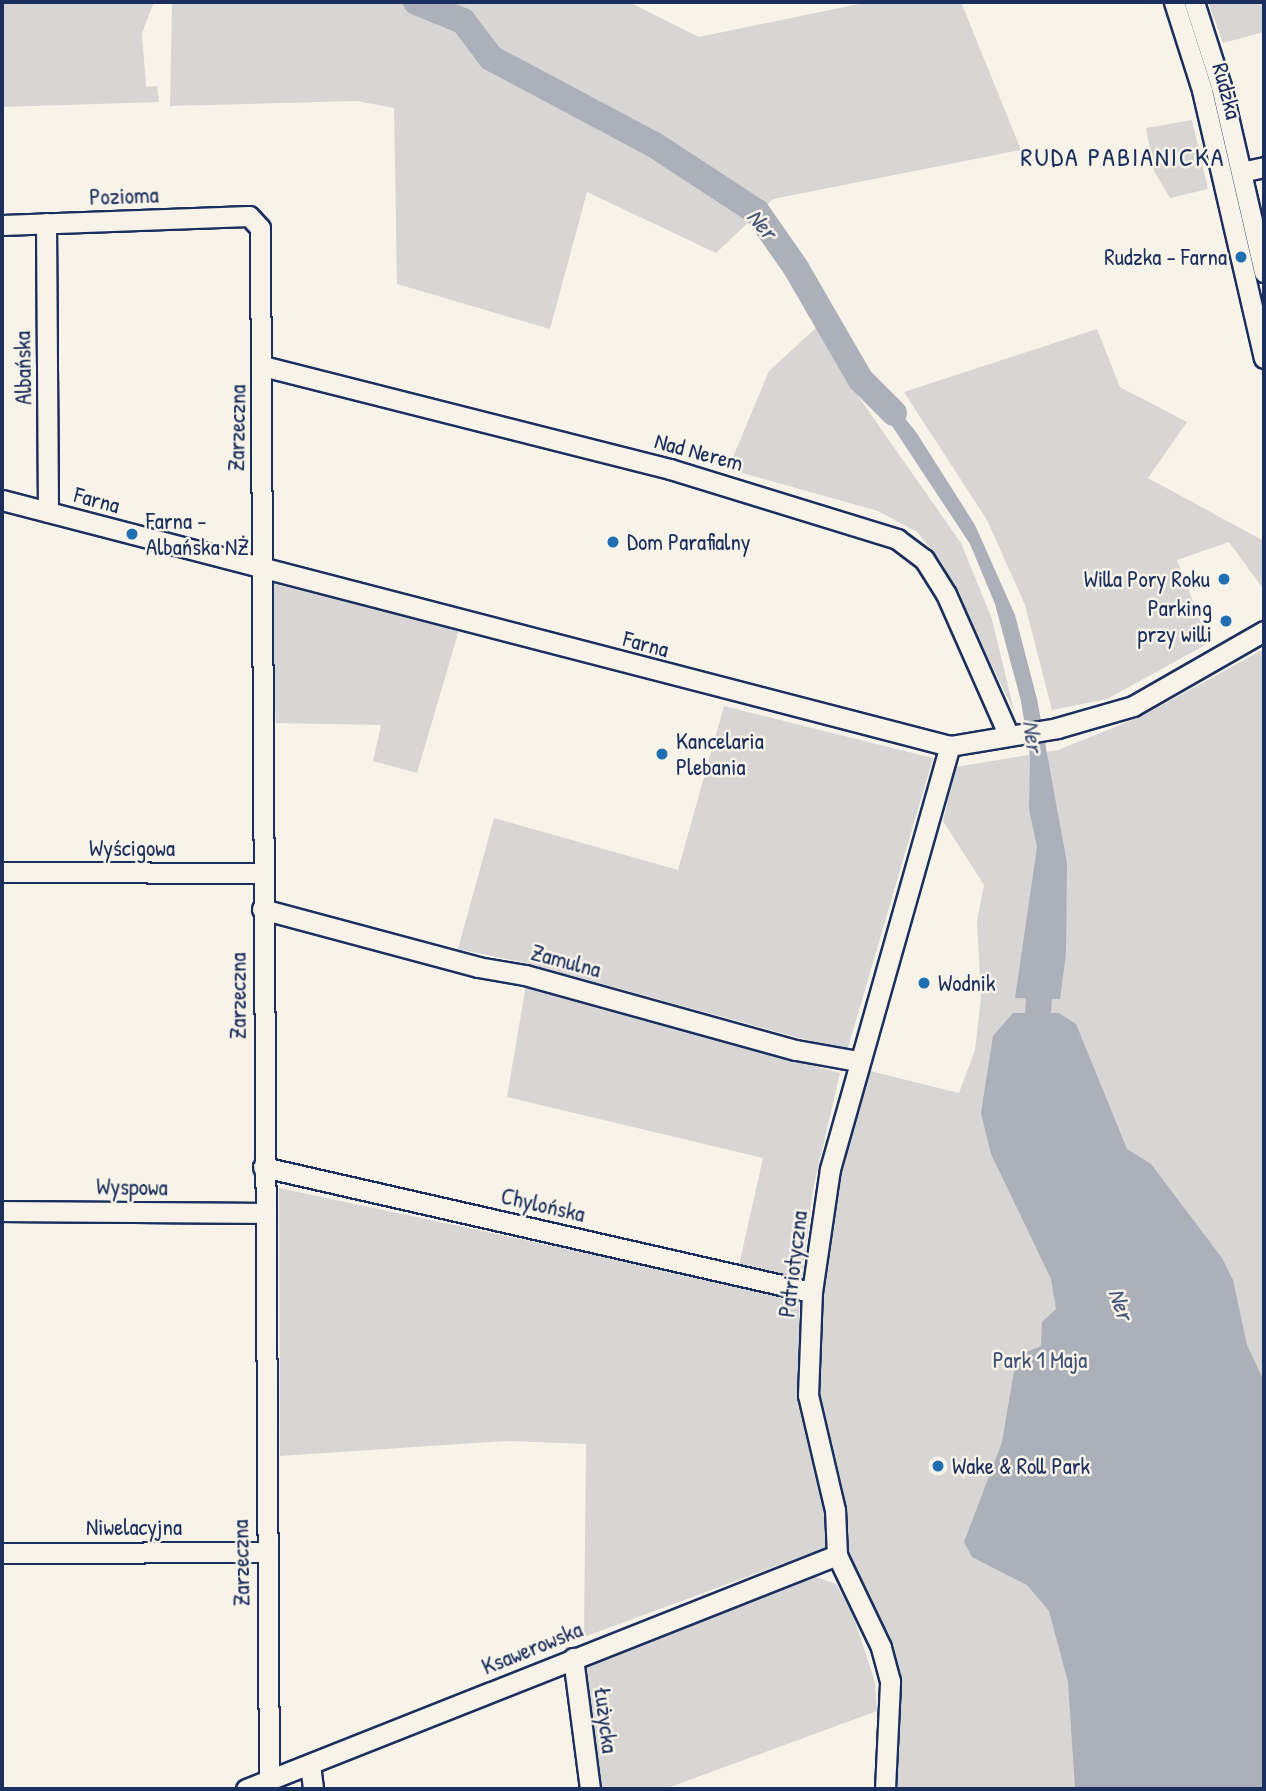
<!DOCTYPE html>
<html>
<head>
<meta charset="utf-8">
<style>
	body { margin:0 }
	#map { position:relative; width:1266px; height:1791px; overflow:hidden; background:#f7f3e8; font-family:"Patrick Hand",sans-serif }
	div>[style] { position:absolute }
	.green>* { inset:0; background:#d7d6d4 }
	.water>* { inset:0; background:#acb0b9 }
	.river>* { height:26px; margin:-13px; padding:0 13px; transform-origin:13px; border-radius:13px; background:#acb0b9 }
	.roads { filter:drop-shadow(2px 0 #1b2f5e) drop-shadow(-2px 0 #1b2f5e) drop-shadow(0 2px #1b2f5e) drop-shadow(0 -2px #1b2f5e) }
	.minor>* { height:19px; margin:-9.5px; padding:0 9.5px; transform-origin:9.5px; border-radius:9.5px; background:#f7f3e8 }
	.dots>* { width:19px; height:19px; translate:-50% -50%; box-sizing:border-box; border:4px solid #f7f3e8; border-radius:50% }
	span { translate:-50% -50%; white-space:nowrap; text-align:center; line-height:1.15; -webkit-text-stroke:5px #f7f3e8; paint-order:stroke }
	.street-label { font-size:23px; color:#1b2f5e }
	.poi-label { font-size:23px; color:#1b2f5e }
	.right { translate:-100% -50%; text-align:right }
	.left { translate:0 -50%; text-align:left }
	.park-label { font-size:23px; color:#415076 }
	.water-label { font-size:24px; color:#465679; font-style:italic }
	.quarter-label { font-size:26px; color:#1b2f5e; letter-spacing:2px }
	.frame { position:absolute; inset:0; border:4px solid #1b2f5e; pointer-events:none }
</style>
</head>
<body>
<div id="map">
	<div class="green">
		<i style="clip-path:polygon(2px 2px,154px 2px,142px 33px,146px 87px,157px 86px,159px 102px,2px 107px)"></i>
		<i style="clip-path:polygon(172px 2px,629px 2px,699px 37px,869px 2px,961px 2px,1021px 150px,773px 199px,716px 253px,587px 192px,550px 329px,397px 284px,394px 108px,357px 101px,170px 106px)"></i>
		<i style="clip-path:polygon(1208px 2px,1264px 2px,1264px 32px,1223px 43px)"></i>
		<i style="clip-path:polygon(1192px 120px,1208px 189px,1170px 198px,1154px 171px,1146px 128px)"></i>
		<i style="clip-path:polygon(819px 325px,851px 386px,961px 543px,992px 619px,1014px 711px,942px 563px,917px 532px,878px 511px,728px 469px,769px 371px)"></i>
		<i style="clip-path:polygon(1097px 329px,1120px 387px,1187px 422px,1148px 478px,1264px 541px,1264px 590px,1229px 542px,1177px 560px,1209px 643px,1107px 699px,1052px 710px,1025px 605px,987px 520px,904px 392px)"></i>
		<i style="clip-path:polygon(275px 584px,459px 630px,417px 773px,373px 761px,381px 725px,276px 723px,269px 588px)"></i>
		<i style="clip-path:polygon(1264px 649px,1264px 1789px,892px 1789px,898px 1684px,843px 1544px,813px 1404px,816px 1277px,862px 1069px,959px 1093px,975px 1050px,981px 998px,977px 921px,984px 885px,943px 821px,956px 767px,1058px 750px,1142px 716px)"></i>
		<i style="clip-path:polygon(724px 706px,933px 758px,847px 1051px,526px 963px,458px 949px,494px 818px,678px 870px)"></i>
		<i style="clip-path:polygon(526px 985px,840px 1073px,813px 1189px,802px 1279px,739px 1265px,763px 1158px,507px 1097px)"></i>
		<i style="clip-path:polygon(279px 1188px,799px 1298px,801px 1418px,830px 1510px,825px 1548px,584px 1637px,586px 1444px,505px 1441px,280px 1456px)"></i>
		<i style="clip-path:polygon(805px 1573px,836px 1584px,852px 1612px,875px 1682px,877px 1711px,665px 1789px,599px 1789px,585px 1667px)"></i>
	</div>
	<div class="water">
		<i style="clip-path:polygon(877px 384px,916px 432px,975px 525px,1015px 615px,1037px 699px,1067px 863px,1066px 954px,1060px 999px,1015px 998px,1037px 847px,1029px 809px,1030px 757px,1021px 701px,995px 604px,970px 544px,867px 388px)"></i>
		<i style="clip-path:polygon(1013px 1013px,1059px 1013px,1076px 1024px,1127px 1149px,1151px 1164px,1222px 1258px,1233px 1280px,1247px 1345px,1264px 1381px,1264px 1789px,1075px 1789px,1068px 1682px,1049px 1611px,1027px 1585px,972px 1557px,964px 1542px,1002px 1442px,1014px 1371px,1020px 1355px,1041px 1346px,1042px 1322px,1056px 1309px,1051px 1279px,991px 1154px,981px 1113px,993px 1036px)"></i>
	</div>
	<div class="river">
		<i style="left:416px;top:2px;width:51px;rotate:22deg"></i>
		<i style="left:463px;top:21px;width:46px;rotate:52.9deg"></i>
		<i style="left:491px;top:58px;width:183px;rotate:28deg"></i>
		<i style="left:653px;top:144px;width:124px;rotate:33.2deg"></i>
		<i style="left:757px;top:212px;width:68px;rotate:55.1deg"></i>
		<i style="left:796px;top:268px;width:128px;rotate:60deg"></i>
		<i style="left:860px;top:379px;width:48px;rotate:45deg"></i>
		<i style="left:1036px;top:1047px;width:84px;rotate:-86.6deg"></i>
	</div>
	<div class="roads">
		<div class="minor">
			<i style="left:1174px;top:2px;width:92px;rotate:72.3deg"></i>
			<i style="left:1202px;top:90px;width:275px;rotate:77deg"></i>
			<i style="left:1194px;top:2px;width:88px;rotate:72.2deg"></i>
			<i style="left:1221px;top:86px;width:191px;rotate:77deg"></i>
			<i style="left:1241px;top:172px;width:24px;rotate:-12deg"></i>
			<i style="left:46px;top:223px;width:289px;rotate:89.6deg"></i>
			<i style="left:2px;top:225px;width:247px;rotate:-2.1deg"></i>
			<i style="left:249px;top:216px;width:16px;rotate:47deg"></i>
			<i style="left:260px;top:228px;width:1552px;rotate:89.67deg"></i>
			<i style="left:263px;top:366px;width:420px;rotate:14.2deg"></i>
			<i style="left:670px;top:469px;width:238px;rotate:17.1deg"></i>
			<i style="left:897px;top:539px;width:34px;rotate:37deg"></i>
			<i style="left:924px;top:559px;width:41px;rotate:57.8deg"></i>
			<i style="left:946px;top:594px;width:155px;rotate:66.1deg"></i>
			<i style="left:2px;top:500px;width:979px;rotate:14.55deg"></i>
			<i style="left:950px;top:746px;width:109px;rotate:-9.5deg"></i>
			<i style="left:1057px;top:728px;width:79px;rotate:-16.1deg"></i>
			<i style="left:1133px;top:706px;width:151px;rotate:-29.8deg"></i>
			<i style="left:2px;top:872px;width:259px;rotate:0.2deg"></i>
			<i style="left:262px;top:909px;width:224px;rotate:15deg"></i>
			<i style="left:478px;top:967px;width:48px;rotate:9.7deg"></i>
			<i style="left:525px;top:975px;width:281px;rotate:15.5deg"></i>
			<i style="left:796px;top:1050px;width:63px;rotate:10.1deg"></i>
			<i style="left:263px;top:1167px;width:563px;rotate:12.83deg"></i>
			<i style="left:2px;top:1211px;width:260px;rotate:0.4deg"></i>
			<i style="left:2px;top:1553px;width:264px;rotate:-0.2deg"></i>
			<i style="left:573px;top:1658px;width:132px;rotate:82.6deg"></i>
			<i style="left:310px;top:1764px;width:25px;rotate:83deg"></i>
			<i style="left:246px;top:1789px;width:636px;rotate:-21.6deg"></i>
			<i style="left:885px;top:1789px;width:108px;rotate:-87.3deg"></i>
			<i style="left:890px;top:1681px;width:35px;rotate:-105deg"></i>
			<i style="left:881px;top:1647px;width:102px;rotate:-115.6deg"></i>
			<i style="left:837px;top:1555px;width:45px;rotate:-92.5deg"></i>
			<i style="left:835px;top:1510px;width:118px;rotate:-103.2deg"></i>
			<i style="left:808px;top:1395px;width:103px;rotate:-87.8deg"></i>
			<i style="left:812px;top:1292px;width:124px;rotate:-81.7deg"></i>
			<i style="left:830px;top:1169px;width:440px;rotate:-74.2deg"></i>
		</div>
	</div>
	<div class="dots">
		<i style="left:1241px;top:257px;background:#1f6fb2"></i>
		<i style="left:132px;top:534px;background:#1f6fb2"></i>
		<i style="left:613px;top:542px;background:#1f6fb2"></i>
		<i style="left:1224px;top:579px;background:#1f6fb2"></i>
		<i style="left:1226px;top:621px;background:#1f6fb2"></i>
		<i style="left:662px;top:754px;background:#1f6fb2"></i>
		<i style="left:924px;top:983px;background:#1f6fb2"></i>
		<i style="left:938px;top:1466px;background:#1f6fb2"></i>
	</div>
	<div class="street-label">
		<span style="left:1227px;top:91px;rotate:75deg">Rudzka</span>
		<span style="left:124px;top:196px;rotate:-2deg">Pozioma</span>
		<span style="left:23px;top:368px;rotate:-91deg">Albańska</span>
		<span style="left:237px;top:428px;rotate:-89deg">Zarzeczna</span>
		<span style="left:699px;top:452px;rotate:15deg">Nad Nerem</span>
		<span style="left:97px;top:500px;rotate:15deg">Farna</span>
		<span style="left:646px;top:644px;rotate:15deg">Farna</span>
		<span style="left:132px;top:848px">Wyścigowa</span>
		<span style="left:566px;top:961px;rotate:15deg">Zamulna</span>
		<span style="left:238px;top:996px;rotate:-90deg">Zarzeczna</span>
		<span style="left:132px;top:1187px;rotate:1deg">Wyspowa</span>
		<span style="left:543px;top:1205px;rotate:13deg">Chylońska</span>
		<span style="left:793px;top:1264px;rotate:-83deg">Patriotyczna</span>
		<span style="left:134px;top:1527px">Niwelacyjna</span>
		<span style="left:241px;top:1563px;rotate:-91deg">Zarzeczna</span>
		<span style="left:532px;top:1648px;rotate:-22deg">Ksawerowska</span>
		<span style="left:606px;top:1720px;rotate:83deg">Łużycka</span>
	</div>
	<div class="poi-label">
		<span class="right" style="left:1227px;top:257px">Rudzka - Farna</span>
		<span class="left" style="left:146px;top:534px">Farna -<br>Albańska NŻ</span>
		<span class="left" style="left:627px;top:542px">Dom Parafialny</span>
		<span class="right" style="left:1210px;top:579px">Willa Pory Roku</span>
		<span class="right" style="left:1212px;top:621px">Parking<br>przy willi</span>
		<span class="left" style="left:676px;top:754px">Kancelaria<br>Plebania</span>
		<span class="left" style="left:938px;top:983px">Wodnik</span>
		<span class="left" style="left:952px;top:1466px">Wake &amp; Roll Park</span>
	</div>
	<div class="park-label">
		<span style="left:1040px;top:1360px">Park 1 Maja</span>
	</div>
	<div class="water-label">
		<span style="left:762px;top:224px;rotate:49deg">Ner</span>
		<span style="left:1033px;top:736px;rotate:82deg">Ner</span>
		<span style="left:1121px;top:1304px;rotate:70deg">Ner</span>
	</div>
	<div class="quarter-label">
		<span style="left:1123px;top:157px">RUDA PABIANICKA</span>
	</div>
	<div class="frame"></div>
</div>
</body>
</html>
